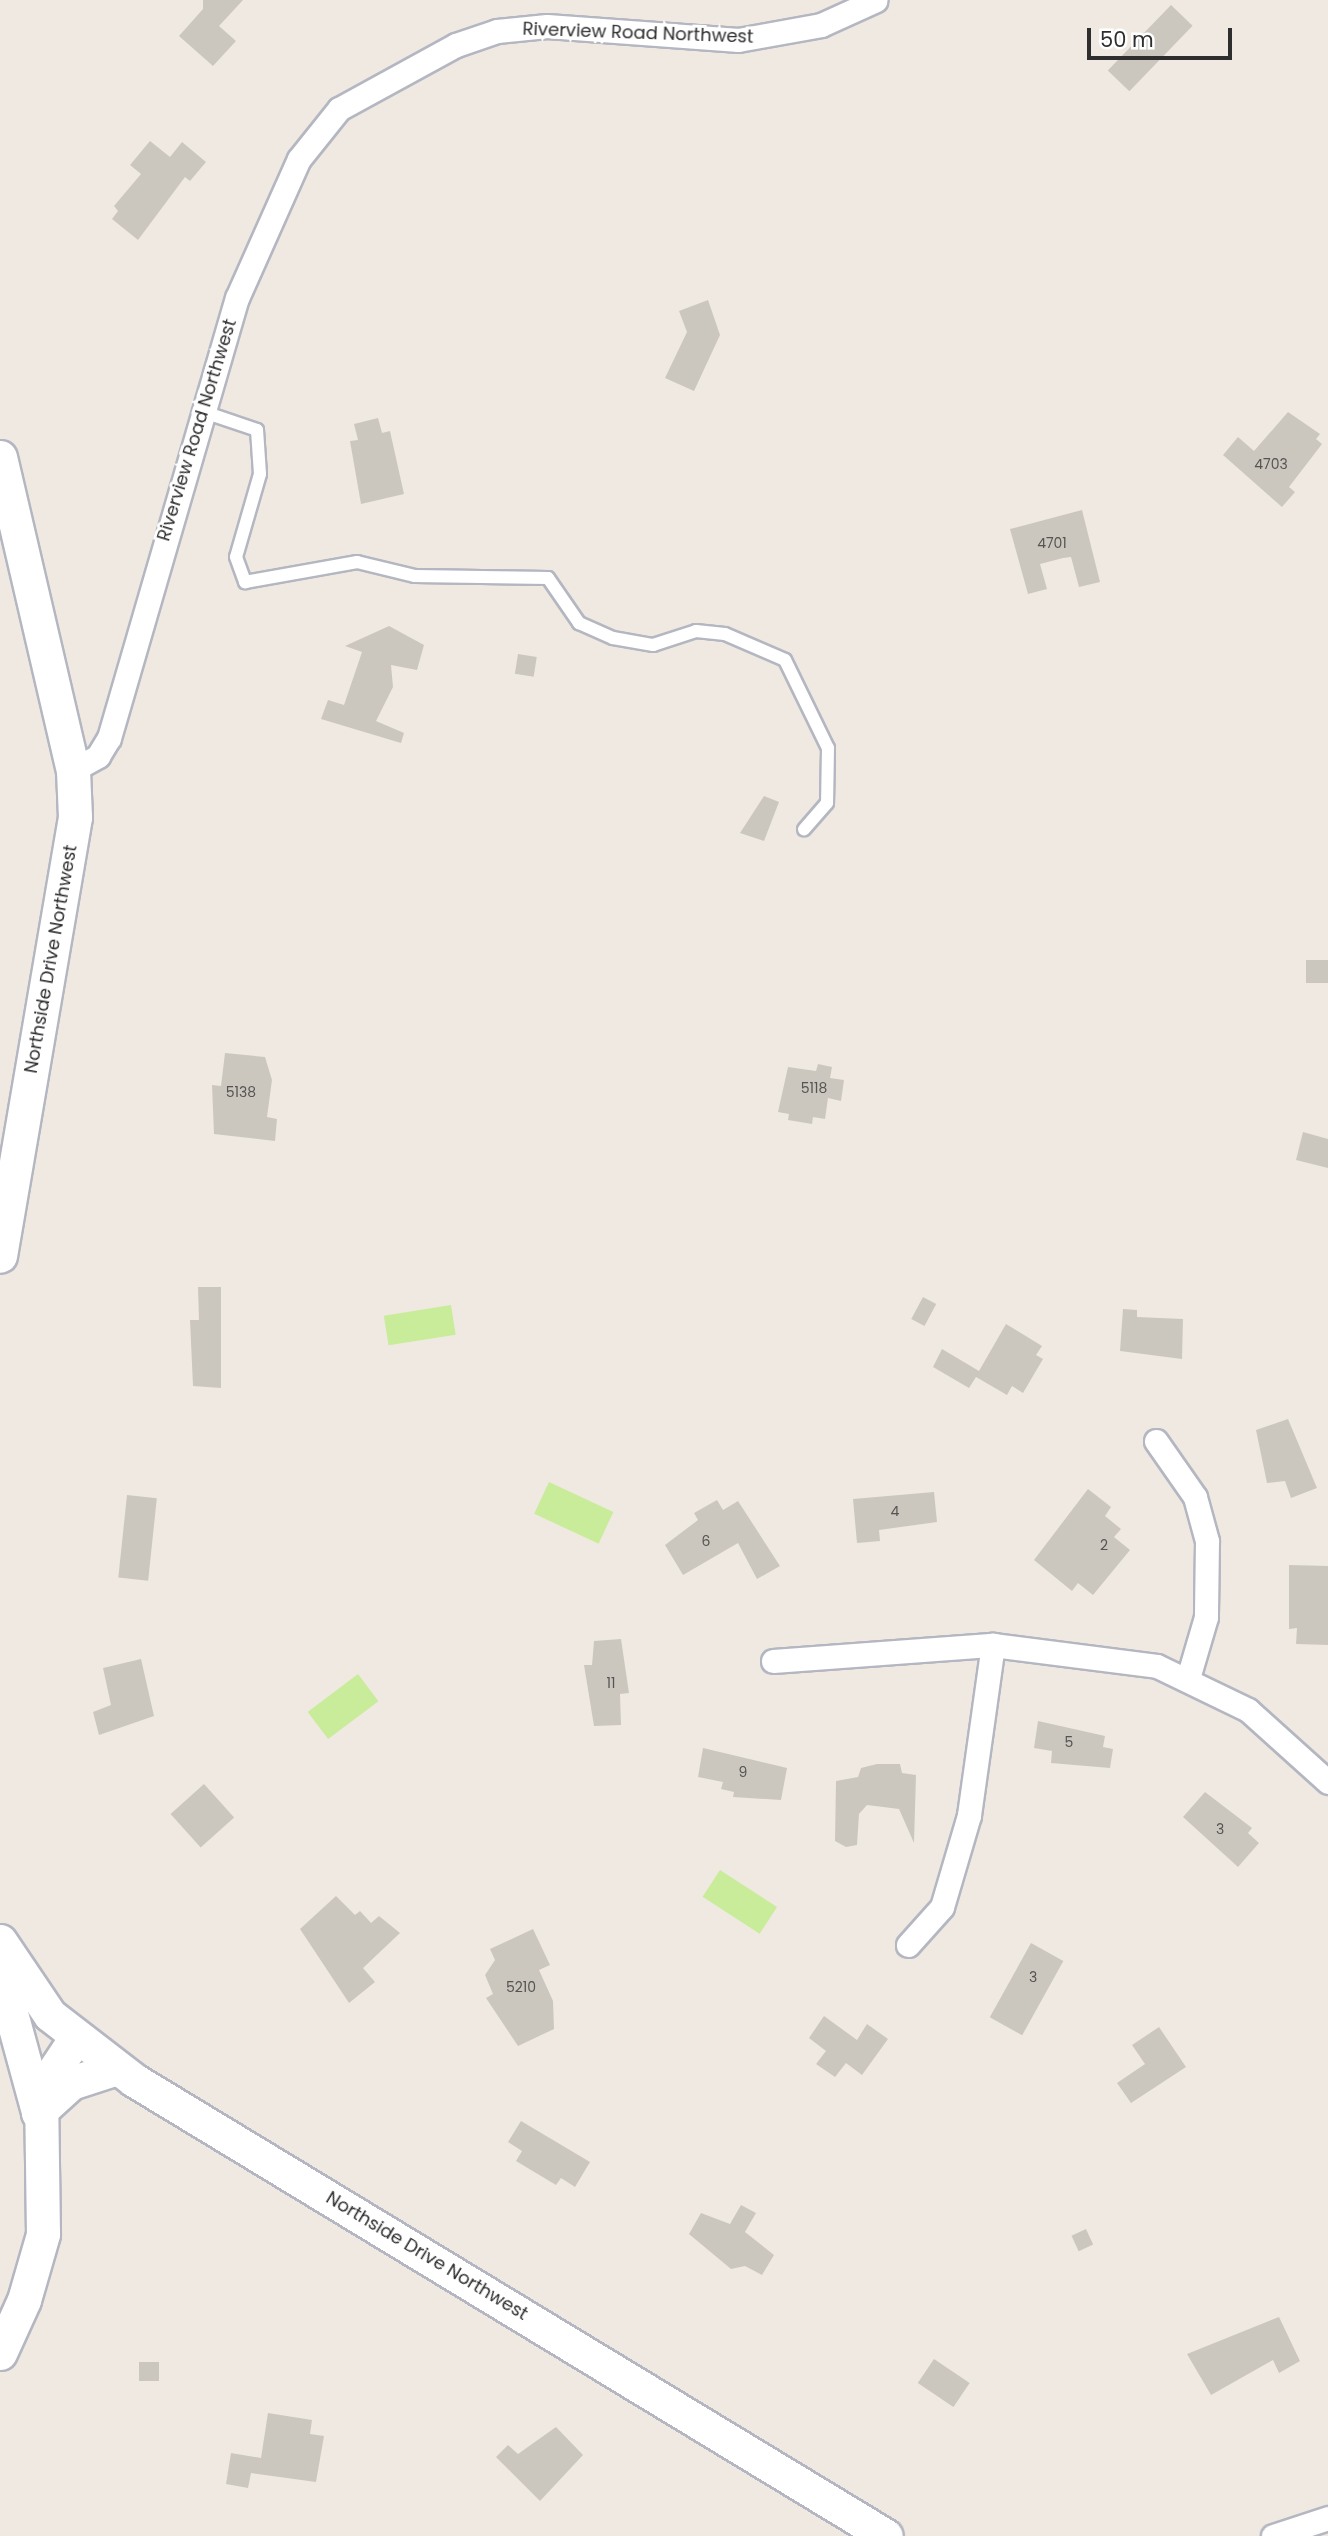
<!DOCTYPE html>
<html>
<head>
<meta charset="utf-8">
<style>
	body { margin:0 }
	#map { position:relative; width:1328px; height:2536px; overflow:hidden; background:#efe9e1; font-family:Poppins,sans-serif }
	div>[style] { position:absolute }
	.pitch>* { inset:0; background:#c9ec9a; transform-origin:0 0 }
	.building>* { inset:0; background:#cbc7bf; transform-origin:0 0 }
	.roads { filter:drop-shadow(2px 0 #b4b7c1) drop-shadow(-2px 0 #b4b7c1) drop-shadow(0 2px #b4b7c1) drop-shadow(0 -2px #b4b7c1) }
	.lane>* { height:12px; margin:-6px; padding:0 6px; transform-origin:6px; border-radius:6px; background:#fff }
	.street>* { height:23px; margin:-11.5px; padding:0 11.5px; transform-origin:11.5px; border-radius:11.5px; background:#fff }
	.secondary>* { height:33px; margin:-16.5px; padding:0 16.5px; transform-origin:16.5px; border-radius:16.5px; background:#fff }
	span { translate:-50% -50%; white-space:nowrap; text-align:center; line-height:1.15; -webkit-text-stroke:6px #fff; paint-order:stroke }
	.number-label { font-size:14px; color:#555452 }
	.number-label span { -webkit-text-stroke-width:0 }
	.street-label { font-size:18px; color:#2e2e2e }
	.scale { position:absolute; left:1087px; top:28px; width:145px; height:32px; box-sizing:border-box; border:4px solid #2e2e2e; border-top:0; padding-left:9px; font-size:21px; line-height:24px; white-space:nowrap; color:#2e2e2e; -webkit-text-stroke:5px #fff; paint-order:stroke }
</style>
</head>
<body>
<div id="map">
	<div class="pitch">
		<i style="left:451px;top:1305px;width:30px;height:68px;rotate:81deg"></i>
		<i style="left:549px;top:1482px;width:71px;height:35px;rotate:25deg"></i>
		<i style="left:358px;top:1674px;width:34px;height:63px;rotate:53deg"></i>
		<i style="left:720px;top:1870px;width:68px;height:32px;rotate:33deg"></i>
	</div>
	<div class="building">
		<i style="clip-path:polygon(203px 0,243px 0,219px 26px,236px 41px,213px 66px,179px 36px,203px 9px)"></i>
		<i style="left:1171px;top:5px;width:30px;height:91px;rotate:44deg"></i>
		<i style="clip-path:polygon(150px 141px,170px 157px,182px 142px,206px 162px,190px 181px,185px 177px,138px 240px,112px 219px,118px 211px,114px 206px,141px 174px,130px 165px)"></i>
		<i style="clip-path:polygon(708px 300px,720px 335px,694px 391px,665px 378px,687px 332px,679px 311px)"></i>
		<i style="clip-path:polygon(1288px 412px,1320px 434px,1316px 439px,1322px 444px,1289px 487px,1295px 492px,1282px 507px,1223px 455px,1238px 437px,1254px 451px)"></i>
		<i style="clip-path:polygon(378px 418px,382px 433px,390px 431px,404px 494px,361px 504px,350px 441px,358px 440px,354px 424px)"></i>
		<i style="clip-path:polygon(1082px 510px,1100px 582px,1079px 587px,1071px 557px,1063px 558px,1040px 564px,1047px 589px,1028px 594px,1010px 529px)"></i>
		<i style="clip-path:polygon(389px 626px,424px 645px,417px 670px,391px 665px,393px 687px,376px 721px,404px 733px,401px 743px,321px 719px,328px 700px,344px 705px,362px 652px,345px 646px)"></i>
		<i style="left:518px;top:654px;width:19px;height:20px;rotate:9deg"></i>
		<i style="clip-path:polygon(764px 796px,779px 802px,764px 841px,740px 833px)"></i>
		<i style="left:1306px;top:960px;width:22px;height:23px"></i>
		<i style="clip-path:polygon(225px 1053px,265px 1057px,272px 1080px,267px 1117px,277px 1119px,275px 1141px,214px 1134px,212px 1085px,221px 1086px)"></i>
		<i style="clip-path:polygon(818px 1064px,832px 1067px,830px 1078px,844px 1080px,841px 1101px,828px 1098px,825px 1119px,813px 1117px,812px 1124px,788px 1120px,789px 1114px,778px 1112px,788px 1067px,816px 1071px)"></i>
		<i style="clip-path:polygon(1303px 1132px,1328px 1139px,1328px 1168px,1296px 1160px)"></i>
		<i style="clip-path:polygon(198px 1287px,221px 1287px,221px 1388px,193px 1386px,190px 1320px,199px 1320px)"></i>
		<i style="left:923px;top:1297px;width:15px;height:25px;rotate:28deg"></i>
		<i style="clip-path:polygon(1123px 1309px,1137px 1310px,1137px 1317px,1183px 1319px,1182px 1359px,1120px 1351px)"></i>
		<i style="clip-path:polygon(1006px 1324px,1042px 1346px,1036px 1355px,1043px 1359px,1023px 1393px,1012px 1386px,1007px 1395px,976px 1377px,969px 1388px,933px 1367px,942px 1349px,979px 1371px)"></i>
		<i style="clip-path:polygon(1288px 1419px,1317px 1488px,1291px 1498px,1285px 1481px,1267px 1483px,1256px 1430px)"></i>
		<i style="clip-path:polygon(1088px 1489px,1111px 1507px,1105px 1516px,1121px 1529px,1114px 1537px,1130px 1550px,1093px 1595px,1078px 1583px,1072px 1591px,1034px 1560px)"></i>
		<i style="clip-path:polygon(934px 1492px,937px 1522px,879px 1530px,880px 1541px,857px 1543px,853px 1499px)"></i>
		<i style="left:127px;top:1495px;width:30px;height:83px;rotate:6deg"></i>
		<i style="clip-path:polygon(717px 1500px,723px 1510px,738px 1501px,780px 1566px,757px 1579px,738px 1543px,683px 1575px,665px 1545px,698px 1520px,694px 1513px)"></i>
		<i style="clip-path:polygon(1289px 1565px,1328px 1566px,1328px 1645px,1296px 1644px,1297px 1628px,1289px 1629px)"></i>
		<i style="clip-path:polygon(621px 1639px,629px 1693px,620px 1694px,621px 1725px,594px 1726px,584px 1665px,592px 1665px,594px 1641px)"></i>
		<i style="clip-path:polygon(141px 1659px,154px 1716px,99px 1735px,93px 1712px,111px 1705px,103px 1668px)"></i>
		<i style="clip-path:polygon(1038px 1721px,1105px 1736px,1103px 1747px,1113px 1749px,1110px 1768px,1051px 1763px,1052px 1751px,1034px 1748px)"></i>
		<i style="clip-path:polygon(703px 1748px,787px 1768px,781px 1800px,733px 1797px,734px 1792px,721px 1789px,723px 1782px,698px 1777px)"></i>
		<i style="clip-path:polygon(877px 1764px,900px 1764px,902px 1773px,916px 1775px,914px 1843px,899px 1809px,867px 1805px,859px 1814px,857px 1845px,846px 1847px,835px 1841px,836px 1781px,858px 1777px,861px 1768px)"></i>
		<i style="left:204px;top:1784px;width:45px;height:45px;rotate:48deg"></i>
		<i style="clip-path:polygon(1205px 1792px,1252px 1828px,1248px 1833px,1259px 1843px,1238px 1867px,1183px 1817px)"></i>
		<i style="clip-path:polygon(336px 1896px,355px 1915px,360px 1911px,371px 1923px,379px 1916px,400px 1933px,363px 1968px,375px 1982px,349px 2003px,300px 1929px)"></i>
		<i style="clip-path:polygon(533px 1929px,550px 1965px,539px 1970px,553px 2001px,554px 2029px,518px 2046px,486px 1998px,493px 1994px,485px 1975px,495px 1960px,490px 1949px)"></i>
		<i style="left:1031px;top:1943px;width:37px;height:85px;rotate:29deg"></i>
		<i style="clip-path:polygon(824px 2016px,857px 2040px,867px 2024px,888px 2039px,862px 2075px,846px 2063px,835px 2077px,816px 2064px,826px 2051px,809px 2038px)"></i>
		<i style="clip-path:polygon(1159px 2027px,1186px 2067px,1131px 2103px,1117px 2083px,1145px 2064px,1132px 2045px)"></i>
		<i style="clip-path:polygon(521px 2121px,590px 2162px,575px 2187px,561px 2178px,556px 2185px,516px 2161px,522px 2151px,508px 2142px)"></i>
		<i style="clip-path:polygon(741px 2205px,756px 2213px,745px 2232px,774px 2255px,762px 2275px,745px 2266px,731px 2269px,689px 2234px,701px 2213px,730px 2224px)"></i>
		<i style="left:1086px;top:2229px;width:17px;height:16px;rotate:65deg"></i>
		<i style="clip-path:polygon(1279px 2317px,1300px 2361px,1279px 2373px,1273px 2360px,1211px 2395px,1187px 2354px)"></i>
		<i style="left:934px;top:2359px;width:43px;height:29px;rotate:34deg"></i>
		<i style="left:139px;top:2362px;width:20px;height:19px"></i>
		<i style="clip-path:polygon(268px 2413px,312px 2420px,310px 2434px,324px 2436px,316px 2482px,251px 2473px,248px 2488px,226px 2484px,231px 2453px,261px 2458px)"></i>
		<i style="clip-path:polygon(556px 2427px,583px 2455px,540px 2501px,496px 2457px,508px 2445px,518px 2454px)"></i>
	</div>
	<div class="roads">
		<div class="lane">
			<i style="left:201px;top:411px;width:59px;rotate:18.7deg"></i>
			<i style="left:257px;top:430px;width:44px;rotate:86.1deg"></i>
			<i style="left:260px;top:474px;width:86px;rotate:106.1deg"></i>
			<i style="left:236px;top:557px;width:27px;rotate:70deg"></i>
			<i style="left:245px;top:582px;width:114px;rotate:-10.1deg"></i>
			<i style="left:357px;top:562px;width:60px;rotate:13.6deg"></i>
			<i style="left:415px;top:576px;width:133px;rotate:0.9deg"></i>
			<i style="left:548px;top:578px;width:55px;rotate:55.4deg"></i>
			<i style="left:579px;top:623px;width:37px;rotate:24deg"></i>
			<i style="left:613px;top:638px;width:41px;rotate:9.9deg"></i>
			<i style="left:653px;top:645px;width:45px;rotate:-18deg"></i>
			<i style="left:696px;top:631px;width:29px;rotate:6deg"></i>
			<i style="left:725px;top:634px;width:65px;rotate:23.4deg"></i>
			<i style="left:785px;top:660px;width:98px;rotate:64deg"></i>
			<i style="left:828px;top:748px;width:55px;rotate:91deg"></i>
			<i style="left:827px;top:803px;width:35px;rotate:131deg"></i>
		</div>
		<div class="street">
			<i style="left:73px;top:770px;width:29px;rotate:-29deg"></i>
			<i style="left:98px;top:756px;width:21px;rotate:-59deg"></i>
			<i style="left:109px;top:738px;width:458px;rotate:-73.8deg"></i>
			<i style="left:237px;top:298px;width:152px;rotate:-66deg"></i>
			<i style="left:299px;top:159px;width:64px;rotate:-51.3deg"></i>
			<i style="left:339px;top:109px;width:133px;rotate:-28.7deg"></i>
			<i style="left:456px;top:45px;width:43px;rotate:-18.9deg"></i>
			<i style="left:497px;top:31px;width:50px;rotate:-5.7deg"></i>
			<i style="left:547px;top:26px;width:192px;rotate:4.2deg"></i>
			<i style="left:738px;top:40px;width:84px;rotate:-10.2deg"></i>
			<i style="left:821px;top:25px;width:60px;rotate:-24.4deg"></i>
			<i style="left:1156px;top:1441px;width:68px;rotate:55.1deg"></i>
			<i style="left:1195px;top:1497px;width:46px;rotate:74.7deg"></i>
			<i style="left:1207px;top:1541px;width:76px;rotate:90.8deg"></i>
			<i style="left:1206px;top:1617px;width:64px;rotate:106.4deg"></i>
			<i style="left:773px;top:1661px;width:221px;rotate:-4.2deg"></i>
			<i style="left:993px;top:1645px;width:165px;rotate:7.3deg"></i>
			<i style="left:1157px;top:1666px;width:101px;rotate:25.8deg"></i>
			<i style="left:1248px;top:1710px;width:108px;rotate:42deg"></i>
			<i style="left:908px;top:1945px;width:51px;rotate:-48.2deg"></i>
			<i style="left:942px;top:1907px;width:96px;rotate:-73.6deg"></i>
			<i style="left:969px;top:1815px;width:172px;rotate:-82deg"></i>
			<i style="left:1273px;top:2536px;width:58px;rotate:-18.1deg"></i>
		</div>
		<div class="secondary">
			<i style="left:0;top:457px;width:321px;rotate:76.9deg"></i>
			<i style="left:73px;top:770px;width:47px;rotate:87.6deg"></i>
			<i style="left:75px;top:817px;width:445px;rotate:99.7deg"></i>
			<i style="left:0;top:1941px;width:89px;rotate:56deg"></i>
			<i style="left:50px;top:2015px;width:106px;rotate:37.7deg"></i>
			<i style="left:134px;top:2080px;width:879px;rotate:31.23deg"></i>
			<i style="left:9px;top:1961px;width:52px;rotate:87.8deg"></i>
			<i style="left:11px;top:2013px;width:103px;rotate:74.7deg"></i>
			<i style="left:38px;top:2113px;width:45px;rotate:-42.3deg"></i>
			<i style="left:71px;top:2083px;width:48px;rotate:-18.1deg"></i>
			<i style="left:0;top:2353px;width:58px;rotate:-65.6deg"></i>
			<i style="left:24px;top:2300px;width:69px;rotate:-73.9deg"></i>
			<i style="left:43px;top:2234px;width:144px;rotate:-90.8deg"></i>
			<i style="left:41px;top:2090px;width:61px;rotate:-56.3deg"></i>
		</div>
	</div>
	<div class="number-label">
		<span style="left:1271px;top:464px">4703</span>
		<span style="left:1052px;top:543px">4701</span>
		<span style="left:814px;top:1088px">5118</span>
		<span style="left:241px;top:1092px">5138</span>
		<span style="left:895px;top:1511px">4</span>
		<span style="left:706px;top:1541px">6</span>
		<span style="left:1104px;top:1545px">2</span>
		<span style="left:611px;top:1683px">11</span>
		<span style="left:1069px;top:1742px">5</span>
		<span style="left:743px;top:1772px">9</span>
		<span style="left:1220px;top:1829px">3</span>
		<span style="left:1033px;top:1977px">3</span>
		<span style="left:521px;top:1987px">5210</span>
	</div>
	<div class="street-label">
		<span style="left:638px;top:33px;rotate:2deg">Riverview Road Northwest</span>
		<span style="left:197px;top:430px;rotate:-73deg">Riverview Road Northwest</span>
		<span style="left:51px;top:959px;rotate:-80deg">Northside Drive Northwest</span>
		<span style="left:427px;top:2256px;rotate:31deg">Northside Drive Northwest</span>
	</div>
	<div class="scale">50 m</div>
</div>
</body>
</html>
